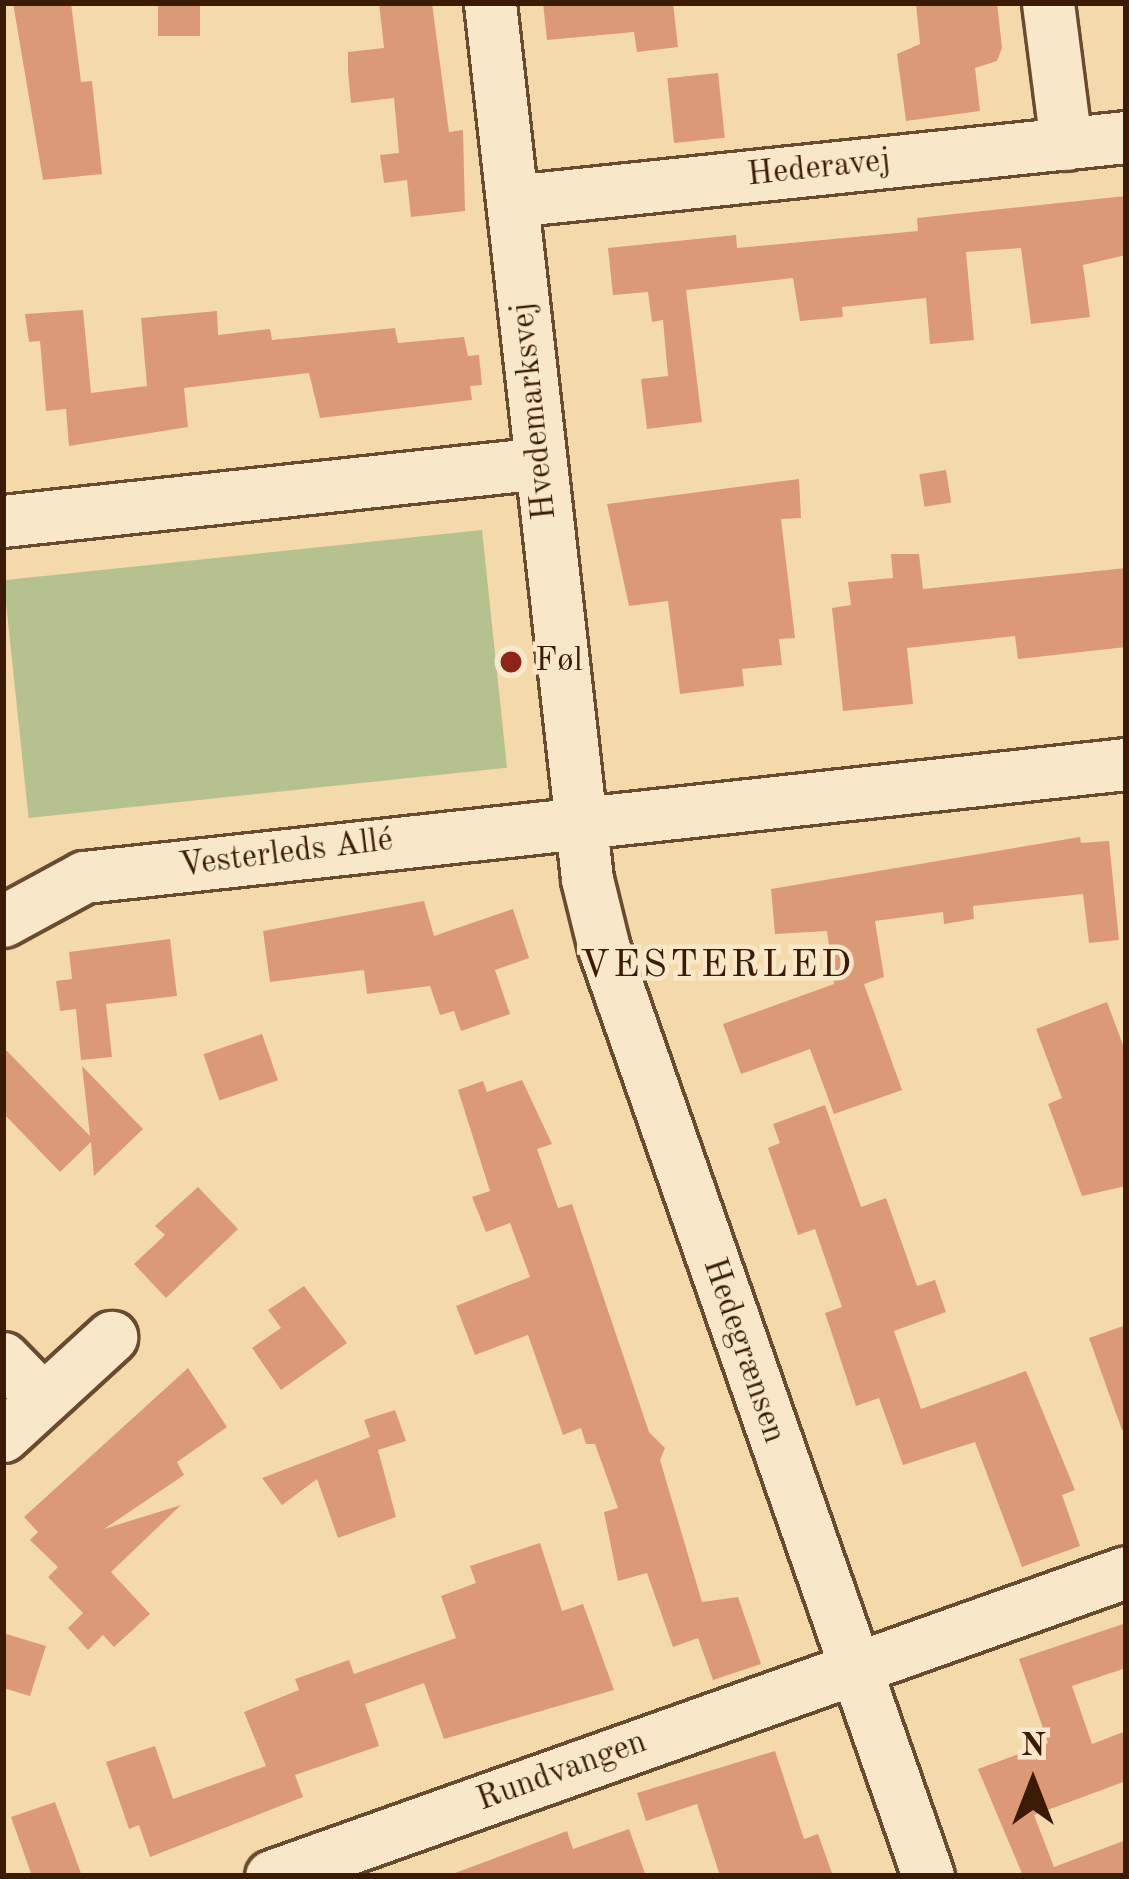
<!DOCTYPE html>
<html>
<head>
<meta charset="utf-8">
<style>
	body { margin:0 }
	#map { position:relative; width:1129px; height:1879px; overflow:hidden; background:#f4daab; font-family:"Old Standard TT",serif }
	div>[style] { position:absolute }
	.green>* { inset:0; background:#b5c18e; transform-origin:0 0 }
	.building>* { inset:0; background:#db9a75; transform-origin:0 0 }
	.roads { filter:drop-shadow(3px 0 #694b2f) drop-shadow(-3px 0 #694b2f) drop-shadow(0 3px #694b2f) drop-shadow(0 -3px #694b2f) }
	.minor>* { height:51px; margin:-25.5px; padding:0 25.5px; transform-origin:25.5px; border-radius:25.5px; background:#f8e7c8 }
	.dots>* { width:33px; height:33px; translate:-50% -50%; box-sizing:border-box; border:6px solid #f8e7c8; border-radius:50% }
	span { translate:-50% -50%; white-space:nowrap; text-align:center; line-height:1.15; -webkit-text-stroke:9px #f8e7c8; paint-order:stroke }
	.street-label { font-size:33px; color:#3b1b06 }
	.poi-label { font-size:33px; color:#3b1b06 }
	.left { translate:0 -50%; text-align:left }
	.quarter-label { font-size:39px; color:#3b1b06; letter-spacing:3px }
	.frame { position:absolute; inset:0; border:6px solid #3b1b06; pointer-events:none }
	.north { position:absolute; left:973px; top:1723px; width:120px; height:120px; -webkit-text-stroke:9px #f8e7c8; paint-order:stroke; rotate:0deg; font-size:33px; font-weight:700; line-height:48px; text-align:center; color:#3b1b06 }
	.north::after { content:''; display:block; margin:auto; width:42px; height:54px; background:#3b1b06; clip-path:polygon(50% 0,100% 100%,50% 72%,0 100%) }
</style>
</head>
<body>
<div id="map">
	<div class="green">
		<i style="left:482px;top:530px;width:239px;height:481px;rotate:84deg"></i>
	</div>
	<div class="building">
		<i style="clip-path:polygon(13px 3px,71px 3px,81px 82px,92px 81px,102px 174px,43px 180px)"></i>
		<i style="left:158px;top:3px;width:42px;height:33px"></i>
		<i style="clip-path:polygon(379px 3px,432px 3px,449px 132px,463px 130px,465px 211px,411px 217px,407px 180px,384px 183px,380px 155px,399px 153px,394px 98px,351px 103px,348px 72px,348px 52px,384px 48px)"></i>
		<i style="clip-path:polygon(543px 3px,673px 3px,678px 47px,637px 52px,634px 32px,547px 40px)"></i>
		<i style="clip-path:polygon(916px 3px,997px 3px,1002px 48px,997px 61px,975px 68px,980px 111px,906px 121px,897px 54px,920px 44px)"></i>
		<i style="left:718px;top:73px;width:65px;height:51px;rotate:84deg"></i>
		<i style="clip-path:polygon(1126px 196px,1126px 255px,1083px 265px,1090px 317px,1031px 324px,1021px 248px,966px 252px,974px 340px,930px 344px,926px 298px,842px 307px,843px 317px,800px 321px,793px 278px,686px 290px,702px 422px,647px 429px,641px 379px,668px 376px,663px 320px,652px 322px,648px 292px,613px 295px,608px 248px,736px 235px,737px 248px,918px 231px,917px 218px)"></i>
		<i style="clip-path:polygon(83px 310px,91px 393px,147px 386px,141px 318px,217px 311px,218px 335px,270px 329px,272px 340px,395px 328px,398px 343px,464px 337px,468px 356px,479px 355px,482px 385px,470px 386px,472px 400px,320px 418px,309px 373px,184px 388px,188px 427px,69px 446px,66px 409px,46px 411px,40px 341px,29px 342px,25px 314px)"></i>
		<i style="left:946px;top:470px;width:33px;height:27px;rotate:81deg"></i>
		<i style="clip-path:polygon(799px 479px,801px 518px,781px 519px,795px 638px,779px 639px,782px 665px,742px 669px,744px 686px,680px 694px,668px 601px,629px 606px,607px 504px)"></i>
		<i style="clip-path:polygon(891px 554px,919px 554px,923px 589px,1126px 568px,1126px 647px,1018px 659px,1015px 636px,907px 648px,913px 704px,843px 711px,832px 608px,851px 605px,848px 582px,893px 578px)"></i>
		<i style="clip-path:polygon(1080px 837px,1081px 843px,1109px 841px,1119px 940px,1089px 943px,1083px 894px,973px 906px,974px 919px,944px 924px,943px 912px,875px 921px,884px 977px,864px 984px,902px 1090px,834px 1114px,810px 1049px,741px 1074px,723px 1024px,834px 984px,827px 931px,775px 934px,771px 889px)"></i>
		<i style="clip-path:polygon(424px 901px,434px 936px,513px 909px,529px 958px,495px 970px,510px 1014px,461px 1031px,454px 1011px,440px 1015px,430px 986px,367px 994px,364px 970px,270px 982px,263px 931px)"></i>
		<i style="clip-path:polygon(170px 939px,177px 996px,106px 1004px,112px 1057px,81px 1060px,76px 1009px,60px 1011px,56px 981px,72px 979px,69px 952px)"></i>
		<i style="clip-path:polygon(1107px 1002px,1126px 1053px,1126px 1186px,1082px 1196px,1048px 1104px,1062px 1098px,1036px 1029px)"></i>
		<i style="left:262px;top:1034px;width:49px;height:62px;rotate:71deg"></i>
		<i style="clip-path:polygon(3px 1047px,90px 1136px,82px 1066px,143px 1129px,94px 1176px,91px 1142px,60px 1172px,3px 1113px)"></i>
		<i style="clip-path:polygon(522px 1080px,552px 1144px,537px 1149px,558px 1208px,572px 1204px,649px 1432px,665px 1448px,660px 1460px,702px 1602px,738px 1597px,761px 1664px,713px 1680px,698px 1638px,673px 1647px,647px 1573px,618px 1581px,604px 1512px,618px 1508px,595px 1444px,586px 1444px,581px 1428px,563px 1435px,528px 1335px,475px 1355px,456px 1306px,530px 1277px,510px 1223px,486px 1232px,472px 1197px,490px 1191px,458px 1090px,483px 1081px,487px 1092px)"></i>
		<i style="clip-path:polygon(825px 1105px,861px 1207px,886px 1198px,917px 1286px,935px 1280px,946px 1312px,894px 1331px,921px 1409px,1026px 1371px,1075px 1490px,1062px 1495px,1080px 1546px,1022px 1567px,975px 1442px,903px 1465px,879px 1398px,856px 1406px,825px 1313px,842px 1307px,815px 1229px,798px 1235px,768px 1148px,780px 1143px,773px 1124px)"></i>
		<i style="clip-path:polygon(198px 1187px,238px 1229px,166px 1298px,134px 1264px,165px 1235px,155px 1226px)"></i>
		<i style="clip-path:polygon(304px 1286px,347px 1343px,281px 1390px,252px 1348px,281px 1328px,268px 1310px)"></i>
		<i style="clip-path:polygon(1126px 1325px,1126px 1429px,1122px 1430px,1089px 1338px)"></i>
		<i style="clip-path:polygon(188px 1368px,227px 1427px,177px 1462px,184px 1475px,104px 1529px,181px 1505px,111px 1572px,150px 1614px,114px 1647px,103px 1635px,88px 1650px,68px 1628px,83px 1613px,48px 1577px,58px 1567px,30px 1540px,38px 1532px,24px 1517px)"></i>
		<i style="clip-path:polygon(395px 1410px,406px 1441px,378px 1450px,396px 1517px,338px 1538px,317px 1479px,282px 1505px,262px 1478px,370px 1437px,364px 1420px)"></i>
		<i style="clip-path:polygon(540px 1543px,562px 1611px,583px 1604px,614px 1690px,444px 1739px,424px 1683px,365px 1704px,379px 1746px,295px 1775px,303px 1797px,150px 1857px,139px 1825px,129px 1829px,106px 1762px,155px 1746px,173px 1799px,266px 1766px,244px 1712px,299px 1690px,295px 1679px,349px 1660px,354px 1674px,456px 1638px,441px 1596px,476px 1583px,470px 1566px)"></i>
		<i style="clip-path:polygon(1126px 1623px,1126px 1668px,1072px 1686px,1092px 1744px,1126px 1731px,1126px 1781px,1034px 1815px,1054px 1867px,1126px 1840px,1126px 1876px,1023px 1876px,978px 1769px,1048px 1743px,1019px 1659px)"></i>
		<i style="clip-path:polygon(3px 1633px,46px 1646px,30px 1696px,3px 1688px)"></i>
		<i style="clip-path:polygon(775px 1751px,804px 1839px,818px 1834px,833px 1876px,720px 1876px,697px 1804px,646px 1821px,637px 1793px)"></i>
		<i style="clip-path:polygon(55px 1802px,82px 1876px,32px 1876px,11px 1817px)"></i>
		<i style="clip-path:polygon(629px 1829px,646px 1876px,447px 1876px,567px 1831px,573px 1849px)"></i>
	</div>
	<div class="roads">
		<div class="minor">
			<i style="left:490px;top:3px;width:881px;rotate:83.68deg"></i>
			<i style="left:587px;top:879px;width:71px;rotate:76.2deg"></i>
			<i style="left:604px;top:948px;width:983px;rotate:70.75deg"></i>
			<i style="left:1048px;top:3px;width:142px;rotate:82.7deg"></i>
			<i style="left:512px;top:201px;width:617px;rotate:-5.95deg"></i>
			<i style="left:3px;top:521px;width:541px;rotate:-6.15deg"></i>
			<i style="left:3px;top:921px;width:92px;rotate:-28.5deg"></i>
			<i style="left:84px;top:877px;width:1048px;rotate:-6.19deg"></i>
			<i style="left:3px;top:1358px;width:57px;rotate:45.7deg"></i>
			<i style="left:3px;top:1436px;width:147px;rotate:-42.5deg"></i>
			<i style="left:271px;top:1876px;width:907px;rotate:-19.57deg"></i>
		</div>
	</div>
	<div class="dots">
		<i style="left:511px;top:662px;background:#8f2418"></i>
	</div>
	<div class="street-label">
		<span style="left:819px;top:169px;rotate:-6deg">Hederavej</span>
		<span style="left:535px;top:411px;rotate:-96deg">Hvedemarksvej</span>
		<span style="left:286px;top:854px;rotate:-7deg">Vesterleds Allé</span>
		<span style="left:743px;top:1351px;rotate:71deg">Hedegrænsen</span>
		<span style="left:562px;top:1772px;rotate:-20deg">Rundvangen</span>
	</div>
	<div class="poi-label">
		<span class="left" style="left:535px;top:662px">Føl</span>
	</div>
	<div class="quarter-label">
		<span style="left:717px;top:966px">VESTERLED</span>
	</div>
	<div class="frame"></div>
	<div class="north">N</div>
</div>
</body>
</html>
